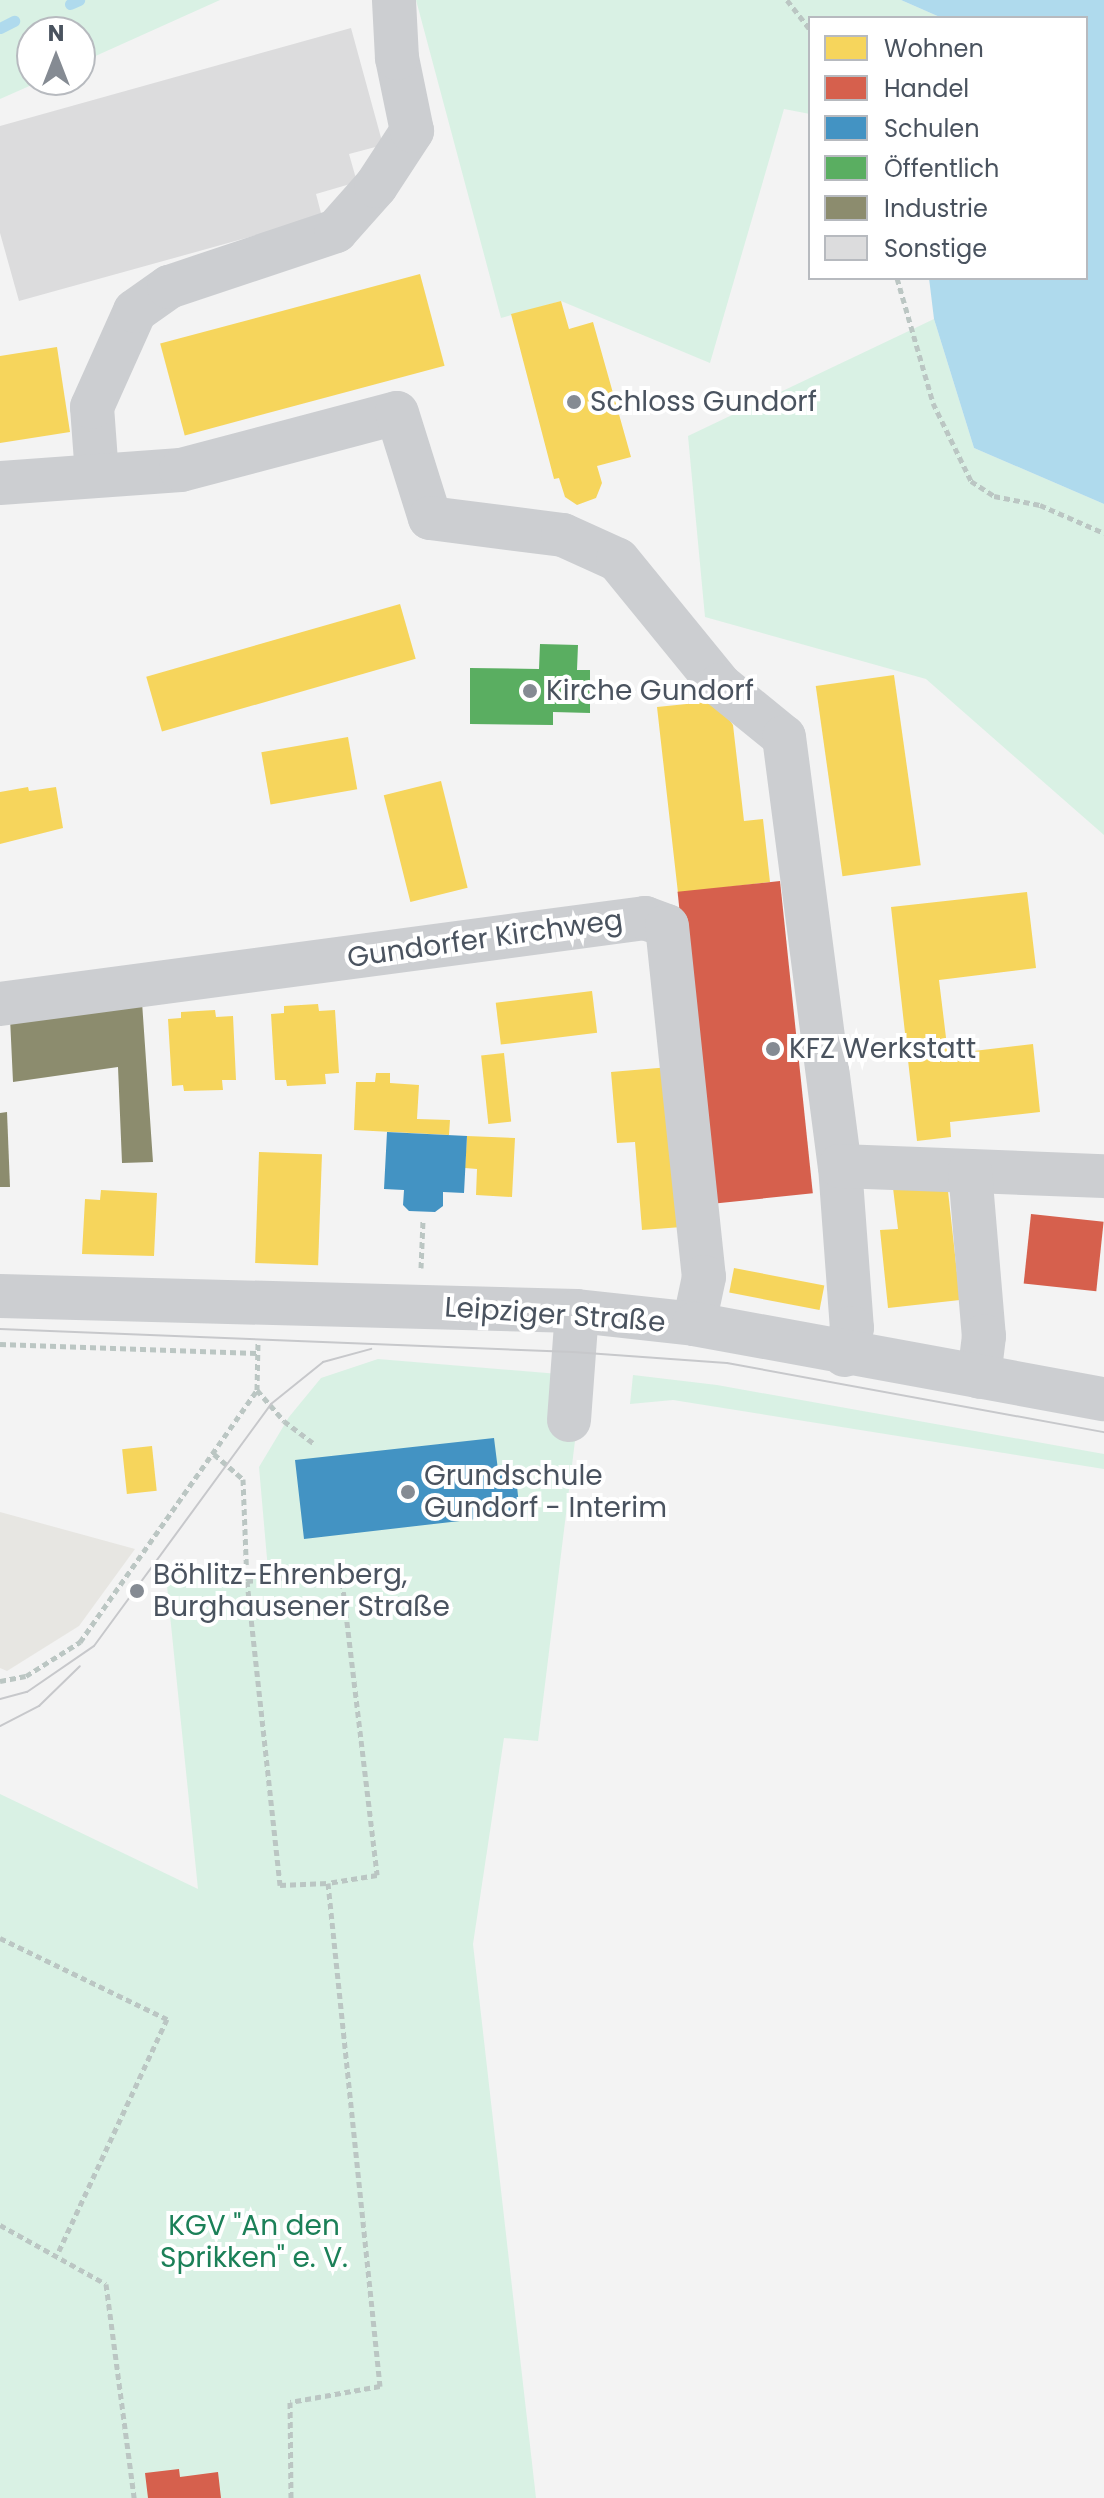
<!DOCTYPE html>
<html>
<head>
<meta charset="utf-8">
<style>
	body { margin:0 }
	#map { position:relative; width:1104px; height:2498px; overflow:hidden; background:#f3f3f3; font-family:Poppins,sans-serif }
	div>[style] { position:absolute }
	.commercial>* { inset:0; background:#e7e6e2 }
	.green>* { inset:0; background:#d9f1e4 }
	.water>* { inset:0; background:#afdaed }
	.homes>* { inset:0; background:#f6d55c; transform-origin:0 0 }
	.shops>* { inset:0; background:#d6604d; transform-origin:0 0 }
	.schools>* { inset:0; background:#4393c3 }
	.public>* { inset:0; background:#5aae61 }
	.industry>* { inset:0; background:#8c8c6e }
	.stream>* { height:11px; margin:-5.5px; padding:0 5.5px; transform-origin:5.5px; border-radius:5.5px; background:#afdaed }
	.building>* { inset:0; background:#dcdcdd }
	.path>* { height:5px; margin-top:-2.5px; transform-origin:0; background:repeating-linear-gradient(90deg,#bbc6c3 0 6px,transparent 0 10px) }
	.minor>* { height:44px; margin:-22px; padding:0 22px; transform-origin:22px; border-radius:22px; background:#ccced1 }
	.tram>* { height:2px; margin:-1px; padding:0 1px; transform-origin:1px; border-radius:1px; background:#c7c8cb }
	.dots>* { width:22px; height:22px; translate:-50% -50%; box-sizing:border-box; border:4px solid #fff; border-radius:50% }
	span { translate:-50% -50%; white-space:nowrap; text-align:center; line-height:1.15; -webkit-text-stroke:8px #fff; paint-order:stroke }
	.poi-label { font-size:28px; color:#4a535f }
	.left { translate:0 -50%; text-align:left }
	.street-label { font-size:28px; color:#4a535f }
	.park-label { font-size:28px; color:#1b8058 }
	.legend { position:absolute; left:808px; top:16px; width:280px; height:264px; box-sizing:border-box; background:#fff; border:2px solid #b7babf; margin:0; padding:10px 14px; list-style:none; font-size:24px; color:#4a535f }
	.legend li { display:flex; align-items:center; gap:16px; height:40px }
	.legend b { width:40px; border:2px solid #b7babf }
	.north { position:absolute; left:16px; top:16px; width:80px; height:80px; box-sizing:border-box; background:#fff; border:2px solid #b7babf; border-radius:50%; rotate:0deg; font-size:22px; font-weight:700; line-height:32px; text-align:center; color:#4a535f }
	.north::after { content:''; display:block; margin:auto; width:28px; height:36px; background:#858b93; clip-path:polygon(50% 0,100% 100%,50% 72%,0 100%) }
</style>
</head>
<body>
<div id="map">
	<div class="commercial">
		<i style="clip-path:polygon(0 1512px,135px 1549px,79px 1626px,7px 1671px,0 1668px)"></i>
	</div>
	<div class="green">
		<i style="clip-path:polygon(0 0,220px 0,80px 63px,80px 32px,32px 32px,32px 80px,43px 80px,0 99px)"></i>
		<i style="clip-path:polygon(416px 0,901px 0,942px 18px,810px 18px,810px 114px,784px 109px,710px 363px,561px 301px,501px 318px)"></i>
		<i style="clip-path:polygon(934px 319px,974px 448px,1104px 504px,1104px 835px,926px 679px,705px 617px,688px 436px)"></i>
		<i style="clip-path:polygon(378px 1359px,583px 1376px,538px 1741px,504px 1738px,473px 1944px,536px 2498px,0 2498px,0 1794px,198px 1889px,166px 1576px,268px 1570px,259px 1467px,289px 1417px,321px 1378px)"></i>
		<i style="clip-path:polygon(633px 1375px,717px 1385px,1104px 1454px,1104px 1469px,673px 1400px,630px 1404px)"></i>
	</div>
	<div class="water">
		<i style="clip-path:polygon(901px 0,1104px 0,1104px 504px,974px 448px,934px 319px,929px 278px,1086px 278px,1086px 18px,942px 18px)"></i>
	</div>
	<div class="homes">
		<i style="left:420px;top:274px;width:95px;height:269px;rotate:75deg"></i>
		<i style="clip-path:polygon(561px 301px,569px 329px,593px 322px,631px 457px,597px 466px,602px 483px,596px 498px,577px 505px,565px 497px,559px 478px,554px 479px,511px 314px)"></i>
		<i style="clip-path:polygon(57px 347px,70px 432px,0 443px,0 356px)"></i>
		<i style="left:400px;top:604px;width:57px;height:264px;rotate:74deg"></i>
		<i style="left:894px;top:675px;width:192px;height:79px;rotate:82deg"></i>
		<i style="clip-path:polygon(716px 701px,733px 725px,744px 821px,763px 819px,770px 882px,678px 893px,657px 707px)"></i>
		<i style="left:348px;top:737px;width:53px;height:88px;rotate:80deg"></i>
		<i style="left:441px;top:781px;width:110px;height:59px;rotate:76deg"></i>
		<i style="clip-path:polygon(28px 787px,29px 791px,56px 787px,63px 828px,0 844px,0 792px)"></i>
		<i style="clip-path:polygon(1027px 892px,1036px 968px,939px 980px,948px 1054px,1033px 1044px,1040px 1112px,950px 1122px,951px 1137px,917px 1141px,891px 907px)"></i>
		<i style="left:592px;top:991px;width:42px;height:97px;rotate:83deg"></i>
		<i style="clip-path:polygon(318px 1004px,319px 1011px,335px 1010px,339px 1073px,325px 1074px,326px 1084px,287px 1086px,286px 1080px,275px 1080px,271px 1014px,284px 1013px,284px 1006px)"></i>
		<i style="clip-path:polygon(215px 1010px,216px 1017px,233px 1016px,236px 1080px,222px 1080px,223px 1090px,184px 1091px,183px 1085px,172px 1086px,168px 1019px,181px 1018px,181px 1012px)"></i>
		<i style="left:504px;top:1053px;width:69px;height:23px;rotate:84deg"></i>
		<i style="clip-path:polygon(670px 1067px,682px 1227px,642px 1230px,635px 1142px,617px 1143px,611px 1072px)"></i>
		<i style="clip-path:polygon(376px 1073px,390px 1073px,390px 1083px,419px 1085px,417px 1119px,450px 1120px,449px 1135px,354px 1130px,356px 1082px,375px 1082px)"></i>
		<i style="clip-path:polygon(467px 1136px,515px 1138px,512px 1197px,476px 1195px,477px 1169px,465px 1168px)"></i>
		<i style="left:259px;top:1152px;width:63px;height:111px;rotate:2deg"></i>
		<i style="clip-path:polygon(947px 1182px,960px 1300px,888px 1308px,880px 1230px,898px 1229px,893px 1188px)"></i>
		<i style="clip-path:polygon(101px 1190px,157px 1193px,154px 1256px,82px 1254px,85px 1199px,100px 1200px)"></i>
		<i style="left:734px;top:1268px;width:92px;height:25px;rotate:11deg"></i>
		<i style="left:152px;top:1446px;width:45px;height:30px;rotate:84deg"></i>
	</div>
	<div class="shops">
		<i style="left:780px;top:881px;width:314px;height:103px;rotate:84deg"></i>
		<i style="left:1031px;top:1214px;width:73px;height:70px;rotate:6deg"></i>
		<i style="clip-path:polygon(179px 2469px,180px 2477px,218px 2472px,221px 2498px,148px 2498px,145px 2473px)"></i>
	</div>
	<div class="schools">
		<i style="clip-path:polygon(387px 1132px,467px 1136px,464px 1193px,443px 1192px,443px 1206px,435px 1212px,409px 1211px,403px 1205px,404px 1190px,384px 1189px)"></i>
		<i style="clip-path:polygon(494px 1438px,498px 1470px,515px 1468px,520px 1514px,304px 1539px,295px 1460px)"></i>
	</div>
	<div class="public">
		<i style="clip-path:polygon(540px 644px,578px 645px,577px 670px,590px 670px,590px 713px,553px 712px,553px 725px,470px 724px,470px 668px,539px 669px)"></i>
	</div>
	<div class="industry">
		<i style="clip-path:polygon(142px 1002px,153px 1162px,122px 1163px,118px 1067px,13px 1082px,10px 1018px)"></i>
		<i style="clip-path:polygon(7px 1112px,10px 1187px,0 1187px,0 1113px)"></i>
	</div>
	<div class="stream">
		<i style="left:70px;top:4px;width:10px;rotate:-24deg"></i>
		<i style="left:0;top:28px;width:16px;rotate:-27deg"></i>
	</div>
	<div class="building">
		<i style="clip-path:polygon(351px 28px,383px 145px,349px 154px,357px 182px,316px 194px,322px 217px,19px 301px,0 233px,0 126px)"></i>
	</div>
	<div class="path">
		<i style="left:787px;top:0;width:37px;rotate:52deg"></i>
		<i style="left:897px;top:278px;width:130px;rotate:73.9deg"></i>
		<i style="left:933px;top:403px;width:87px;rotate:64deg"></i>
		<i style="left:971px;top:481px;width:27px;rotate:33deg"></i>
		<i style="left:994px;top:496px;width:47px;rotate:11.1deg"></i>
		<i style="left:1040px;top:505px;width:70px;rotate:23.6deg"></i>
		<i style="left:421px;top:1268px;width:47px;rotate:-87.6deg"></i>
		<i style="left:0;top:1344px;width:258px;rotate:2deg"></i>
		<i style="left:257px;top:1390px;width:41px;rotate:48.9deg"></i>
		<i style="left:284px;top:1421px;width:39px;rotate:37deg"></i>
		<i style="left:214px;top:1454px;width:38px;rotate:41deg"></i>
		<i style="left:243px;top:1479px;width:102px;rotate:87.8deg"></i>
		<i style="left:247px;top:1581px;width:306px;rotate:83.8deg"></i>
		<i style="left:280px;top:1885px;width:48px;rotate:-2.4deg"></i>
		<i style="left:247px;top:1581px;width:94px;rotate:-5.5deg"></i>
		<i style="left:341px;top:1572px;width:305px;rotate:83.2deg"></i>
		<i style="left:377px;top:1875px;width:50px;rotate:170.7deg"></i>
		<i style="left:328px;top:1883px;width:506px;rotate:84.1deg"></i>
		<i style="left:380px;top:2386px;width:91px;rotate:169.9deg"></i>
		<i style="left:290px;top:2402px;width:96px;rotate:89.4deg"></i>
		<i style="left:0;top:1681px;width:26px;rotate:-11deg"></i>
		<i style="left:26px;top:1676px;width:64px;rotate:-32.2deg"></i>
		<i style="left:80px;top:1642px;width:308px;rotate:-54.9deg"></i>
		<i style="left:257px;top:1390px;width:49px;rotate:-88.8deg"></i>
		<i style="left:0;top:1938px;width:186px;rotate:25.9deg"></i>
		<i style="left:167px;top:2019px;width:258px;rotate:115deg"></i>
		<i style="left:0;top:2225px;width:121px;rotate:29.1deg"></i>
		<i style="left:106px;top:2284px;width:216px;rotate:82.5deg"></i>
	</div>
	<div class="minor">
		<i style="left:97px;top:475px;width:68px;rotate:-94.2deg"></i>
		<i style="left:92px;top:407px;width:105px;rotate:-65.9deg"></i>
		<i style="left:135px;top:311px;width:42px;rotate:-35.2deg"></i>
		<i style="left:169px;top:287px;width:176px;rotate:-18.5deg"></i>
		<i style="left:336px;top:231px;width:60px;rotate:-48.4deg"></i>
		<i style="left:376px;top:186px;width:66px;rotate:-56.8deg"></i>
		<i style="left:412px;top:131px;width:75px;rotate:-101.6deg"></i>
		<i style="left:397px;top:58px;width:58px;rotate:-93deg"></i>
		<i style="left:0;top:483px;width:181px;rotate:-4.1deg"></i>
		<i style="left:181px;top:470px;width:223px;rotate:-14.8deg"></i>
		<i style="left:397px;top:413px;width:110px;rotate:72.6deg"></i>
		<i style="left:430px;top:518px;width:134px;rotate:7.3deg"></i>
		<i style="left:563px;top:535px;width:60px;rotate:24.4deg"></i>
		<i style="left:618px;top:560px;width:161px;rotate:50.8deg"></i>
		<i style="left:720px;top:685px;width:82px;rotate:39.1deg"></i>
		<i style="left:784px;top:737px;width:433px;rotate:82.6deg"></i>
		<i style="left:840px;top:1166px;width:162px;rotate:85.8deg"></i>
		<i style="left:852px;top:1328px;width:28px;rotate:105deg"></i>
		<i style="left:0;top:1004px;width:651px;rotate:-7.59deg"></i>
		<i style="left:645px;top:918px;width:23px;rotate:20deg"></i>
		<i style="left:667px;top:926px;width:353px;rotate:84deg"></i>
		<i style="left:704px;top:1277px;width:48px;rotate:102deg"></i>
		<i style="left:840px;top:1166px;width:264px;rotate:2.2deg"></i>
		<i style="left:970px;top:1171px;width:166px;rotate:85.2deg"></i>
		<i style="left:984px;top:1336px;width:41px;rotate:97deg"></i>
		<i style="left:0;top:1296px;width:577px;rotate:1.49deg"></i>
		<i style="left:577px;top:1311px;width:118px;rotate:6.3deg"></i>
		<i style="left:694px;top:1324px;width:417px;rotate:10.4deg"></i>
		<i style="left:569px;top:1420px;width:109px;rotate:-85.8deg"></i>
	</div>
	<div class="tram">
		<i style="left:0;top:1329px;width:573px;rotate:2.3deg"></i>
		<i style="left:573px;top:1352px;width:154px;rotate:4.1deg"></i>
		<i style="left:727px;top:1363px;width:383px;rotate:10.4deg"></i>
		<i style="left:0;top:1699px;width:28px;rotate:-15deg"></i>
		<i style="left:27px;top:1692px;width:81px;rotate:-34.5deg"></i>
		<i style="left:94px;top:1646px;width:300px;rotate:-53.8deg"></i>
		<i style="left:271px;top:1404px;width:67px;rotate:-38.9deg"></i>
		<i style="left:323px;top:1362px;width:50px;rotate:-15.2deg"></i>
		<i style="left:0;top:1726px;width:44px;rotate:-27.1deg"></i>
		<i style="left:39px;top:1706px;width:57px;rotate:-44.3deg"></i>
	</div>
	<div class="dots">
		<i style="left:574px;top:402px;background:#858b93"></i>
		<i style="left:530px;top:691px;background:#858b93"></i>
		<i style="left:773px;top:1049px;background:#858b93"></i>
		<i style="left:408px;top:1492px;background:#858b93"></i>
		<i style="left:137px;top:1591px;background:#858b93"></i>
	</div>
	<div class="poi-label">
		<span class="left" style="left:590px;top:402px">Schloss Gundorf</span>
		<span class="left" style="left:546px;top:691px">Kirche Gundorf</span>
		<span class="left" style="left:789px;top:1049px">KFZ Werkstatt</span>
		<span class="left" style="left:424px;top:1492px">Grundschule<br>Gundorf - Interim</span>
		<span class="left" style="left:153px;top:1591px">Böhlitz-Ehrenberg,<br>Burghausener Straße</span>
	</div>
	<div class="street-label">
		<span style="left:485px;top:939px;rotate:-8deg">Gundorfer Kirchweg</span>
		<span style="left:555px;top:1315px;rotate:4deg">Leipziger Straße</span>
	</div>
	<div class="park-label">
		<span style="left:254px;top:2242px">KGV "An den<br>Sprikken" e. V.</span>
	</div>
	<ul class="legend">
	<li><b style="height:22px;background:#f6d55c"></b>Wohnen</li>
	<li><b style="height:22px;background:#d6604d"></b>Handel</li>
	<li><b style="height:22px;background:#4393c3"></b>Schulen</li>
	<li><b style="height:22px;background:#5aae61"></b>Öffentlich</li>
	<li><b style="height:22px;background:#8c8c6e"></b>Industrie</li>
	<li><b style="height:22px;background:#dcdcdd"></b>Sonstige</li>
	</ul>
	<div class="north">N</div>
</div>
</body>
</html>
